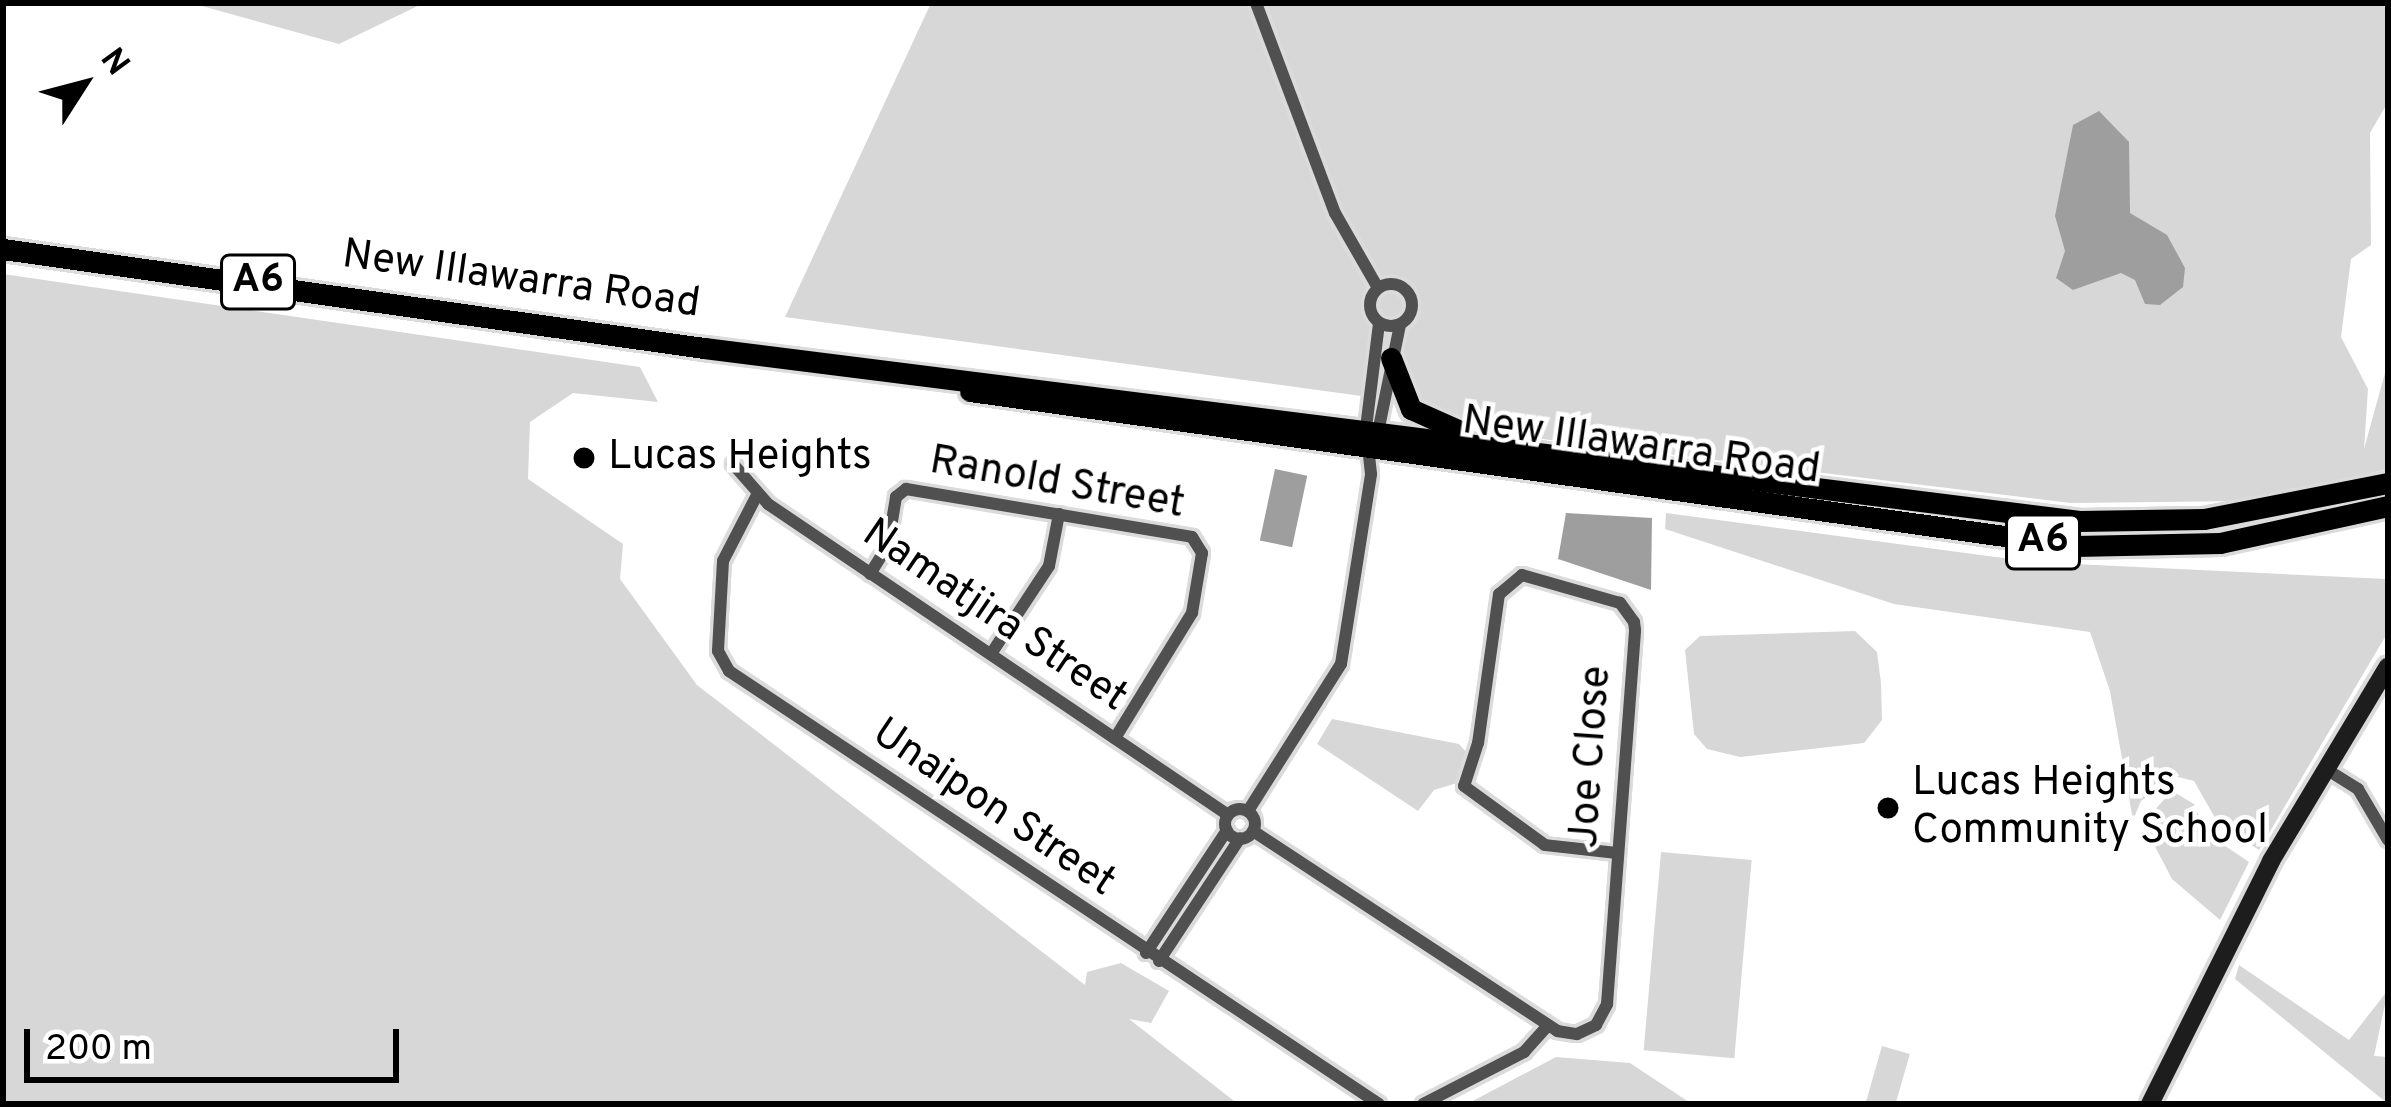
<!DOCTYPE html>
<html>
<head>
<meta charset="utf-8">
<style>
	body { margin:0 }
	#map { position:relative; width:2391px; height:1107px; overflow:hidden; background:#fff; font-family:Overpass,sans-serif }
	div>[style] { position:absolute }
	.green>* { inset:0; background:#d7d7d7; transform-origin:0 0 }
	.water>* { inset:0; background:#9e9e9e; transform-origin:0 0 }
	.roads { filter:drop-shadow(3px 0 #dbdbdb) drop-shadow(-3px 0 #dbdbdb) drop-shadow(0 3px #dbdbdb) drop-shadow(0 -3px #dbdbdb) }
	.street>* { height:12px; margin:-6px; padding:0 6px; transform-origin:6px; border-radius:6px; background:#505050 }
	.street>.ring { margin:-6px; padding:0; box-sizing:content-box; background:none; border:12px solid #505050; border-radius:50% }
	.secondary>* { height:18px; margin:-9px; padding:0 9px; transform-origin:9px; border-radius:9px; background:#1d1d1d }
	.highway>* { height:21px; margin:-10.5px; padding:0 10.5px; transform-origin:10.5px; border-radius:10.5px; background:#000 }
	.dots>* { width:33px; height:33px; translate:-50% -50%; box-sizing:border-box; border:6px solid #fff; border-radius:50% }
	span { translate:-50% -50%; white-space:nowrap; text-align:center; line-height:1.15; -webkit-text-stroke:9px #fff; paint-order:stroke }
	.shield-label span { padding:3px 9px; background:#fff; border:3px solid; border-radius:9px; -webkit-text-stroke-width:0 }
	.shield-label { font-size:39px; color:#000; font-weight:700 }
	.street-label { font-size:42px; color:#000 }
	.poi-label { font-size:42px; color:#000 }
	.left { translate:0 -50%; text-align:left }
	.frame { position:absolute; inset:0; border:6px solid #000; pointer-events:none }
	.north { position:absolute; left:24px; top:24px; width:120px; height:120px; -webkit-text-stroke:9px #fff; paint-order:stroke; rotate:54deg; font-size:33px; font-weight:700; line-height:48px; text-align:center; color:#000 }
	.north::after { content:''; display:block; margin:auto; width:42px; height:54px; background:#000; clip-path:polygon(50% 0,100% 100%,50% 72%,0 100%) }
	.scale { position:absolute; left:24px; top:1029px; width:375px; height:54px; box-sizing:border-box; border:6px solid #000; border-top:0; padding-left:15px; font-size:36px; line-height:42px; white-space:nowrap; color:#000; -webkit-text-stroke:9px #fff; paint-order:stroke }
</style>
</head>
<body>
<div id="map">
	<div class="green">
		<i style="clip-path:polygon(191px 3px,424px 3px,339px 44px)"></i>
		<i style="clip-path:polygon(931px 3px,2388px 3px,2388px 102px,2370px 133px,2371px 245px,2351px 259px,2341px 337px,2368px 389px,2364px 449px,2388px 362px,2388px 469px,2246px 501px,2071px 503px,1509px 435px,1427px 405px,785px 317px)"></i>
		<i style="clip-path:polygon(3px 274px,640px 367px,658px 402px,573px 393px,530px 422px,528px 479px,623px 544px,620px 579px,697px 685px,1085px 985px,1087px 972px,1121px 963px,1169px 991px,1151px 1023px,1129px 1019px,1238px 1104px,3px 1104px)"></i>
		<i style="clip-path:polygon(1666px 513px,2033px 562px,2386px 579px,2388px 632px,2259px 850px,2218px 823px,2194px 781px,2174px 776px,2141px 801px,2133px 820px,2110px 691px,2090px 632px,1894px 604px,1665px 529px)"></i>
		<i style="clip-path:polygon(1855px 631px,1877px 652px,1881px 683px,1882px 720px,1864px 743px,1740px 757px,1707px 749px,1694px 734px,1685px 650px,1700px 636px)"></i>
		<i style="clip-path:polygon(1332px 719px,1459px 744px,1467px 753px,1457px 783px,1434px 790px,1418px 811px,1317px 744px)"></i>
		<i style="clip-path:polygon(2172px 791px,2194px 804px,2206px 833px,2249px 862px,2220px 920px,2172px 879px,2150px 837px,2149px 816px)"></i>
		<i style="left:1661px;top:852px;width:91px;height:199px;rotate:5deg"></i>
		<i style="clip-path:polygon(2239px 965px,2349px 1040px,2388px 990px,2374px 1056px,2388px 1057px,2388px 1104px,2235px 979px)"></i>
		<i style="left:1882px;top:1046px;width:29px;height:58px;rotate:16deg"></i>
		<i style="clip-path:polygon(1556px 1057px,1630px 1063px,1692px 1104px,1467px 1104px)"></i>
	</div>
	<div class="water">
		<i style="clip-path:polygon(2099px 111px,2129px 142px,2130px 213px,2167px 235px,2185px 268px,2183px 287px,2160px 305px,2145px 304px,2135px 280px,2121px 273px,2073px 290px,2056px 278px,2065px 251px,2055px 216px,2073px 125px)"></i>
		<i style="left:1275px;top:469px;width:33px;height:73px;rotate:12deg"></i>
		<i style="clip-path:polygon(1566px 513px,1652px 518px,1651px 590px,1558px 559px)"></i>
	</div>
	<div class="roads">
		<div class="street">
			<i style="left:1256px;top:3px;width:224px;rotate:69.4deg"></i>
			<i style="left:1335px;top:213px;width:86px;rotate:60.2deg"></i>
			<i class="ring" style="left:1370px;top:284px;width:30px;height:30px"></i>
			<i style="left:1377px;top:437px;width:114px;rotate:-78.4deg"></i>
			<i style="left:733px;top:464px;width:53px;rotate:48.8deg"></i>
			<i style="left:768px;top:504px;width:555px;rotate:34.06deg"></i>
			<i style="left:757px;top:495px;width:74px;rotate:117.3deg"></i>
			<i style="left:723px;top:561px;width:90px;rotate:93.2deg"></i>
			<i style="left:718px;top:651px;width:23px;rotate:61deg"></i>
			<i style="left:729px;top:671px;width:781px;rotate:33.67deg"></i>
			<i style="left:870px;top:574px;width:34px;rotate:-58deg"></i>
			<i style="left:888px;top:545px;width:49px;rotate:-80.5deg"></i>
			<i style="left:896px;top:497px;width:13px;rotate:-39deg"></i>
			<i style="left:906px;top:489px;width:290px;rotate:9.5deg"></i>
			<i style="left:1192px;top:537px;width:19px;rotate:58deg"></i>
			<i style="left:1202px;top:553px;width:61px;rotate:99.5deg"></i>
			<i style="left:1192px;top:613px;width:147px;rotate:121.6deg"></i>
			<i style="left:991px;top:654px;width:105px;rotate:-56.6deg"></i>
			<i style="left:1049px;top:566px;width:53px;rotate:-79.1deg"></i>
			<i style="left:2326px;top:769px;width:38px;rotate:32deg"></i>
			<i style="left:2358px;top:789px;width:59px;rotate:59.5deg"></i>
			<i class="ring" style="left:1225px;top:809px;width:18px;height:18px"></i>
			<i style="left:1248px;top:811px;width:174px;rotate:-57.7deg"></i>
			<i style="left:1341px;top:664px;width:192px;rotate:-81deg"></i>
			<i style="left:1371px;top:474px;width:46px;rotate:-96.2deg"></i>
			<i style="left:1366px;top:428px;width:105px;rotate:-82.9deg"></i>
			<i style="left:1253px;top:831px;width:364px;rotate:33.3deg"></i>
			<i style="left:1557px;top:1031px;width:20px;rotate:9deg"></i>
			<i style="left:1577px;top:1034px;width:21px;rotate:-25deg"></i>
			<i style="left:1596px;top:1025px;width:24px;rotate:-62deg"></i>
			<i style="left:1607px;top:1004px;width:375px;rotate:-85.7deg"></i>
			<i style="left:1635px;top:630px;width:8px;rotate:-97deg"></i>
			<i style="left:1634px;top:622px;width:24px;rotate:-126deg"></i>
			<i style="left:1620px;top:603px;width:102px;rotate:-164.1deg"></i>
			<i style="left:1522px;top:575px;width:30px;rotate:140deg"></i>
			<i style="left:1499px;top:594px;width:150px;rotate:98deg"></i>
			<i style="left:1478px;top:743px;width:45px;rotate:108deg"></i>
			<i style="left:1464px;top:786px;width:100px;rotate:36.1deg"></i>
			<i style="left:1545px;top:845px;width:73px;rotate:6.3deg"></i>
			<i style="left:1146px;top:953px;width:147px;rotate:-56.6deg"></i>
			<i style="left:1159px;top:961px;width:147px;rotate:-56.6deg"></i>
			<i style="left:1423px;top:1104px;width:114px;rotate:-27.2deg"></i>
			<i style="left:1524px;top:1052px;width:36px;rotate:-48deg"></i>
		</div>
		<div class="secondary">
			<i style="left:2150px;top:1104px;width:271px;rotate:-63.5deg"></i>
			<i style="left:2271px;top:861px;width:227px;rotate:-59deg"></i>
		</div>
		<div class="highway">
			<i style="left:3px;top:249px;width:708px;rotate:8.04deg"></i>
			<i style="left:704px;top:348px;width:1386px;rotate:7.17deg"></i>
			<i style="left:2079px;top:521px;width:125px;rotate:-0.9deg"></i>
			<i style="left:2204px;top:519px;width:187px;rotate:-11.1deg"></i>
			<i style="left:1391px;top:358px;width:55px;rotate:68.6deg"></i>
			<i style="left:1411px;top:409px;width:51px;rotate:24.1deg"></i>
			<i style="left:970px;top:391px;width:1116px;rotate:7.98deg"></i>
			<i style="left:2075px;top:546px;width:145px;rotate:-1.2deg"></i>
			<i style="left:2220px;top:543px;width:172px;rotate:-12.4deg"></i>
		</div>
	</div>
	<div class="dots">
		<i style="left:584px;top:458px;background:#000"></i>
		<i style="left:1888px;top:808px;background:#000"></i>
	</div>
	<div class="shield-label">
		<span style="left:258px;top:282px">A6</span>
		<span style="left:2043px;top:542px">A6</span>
	</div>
	<div class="street-label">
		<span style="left:521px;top:281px;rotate:8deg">New Illawarra Road</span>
		<span style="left:1641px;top:447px;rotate:8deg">New Illawarra Road</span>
		<span style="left:1057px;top:484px;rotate:10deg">Ranold Street</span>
		<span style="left:994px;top:617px;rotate:34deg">Namatjira Street</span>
		<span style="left:1592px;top:757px;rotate:-86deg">Joe Close</span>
		<span style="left:993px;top:809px;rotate:34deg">Unaipon Street</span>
	</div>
	<div class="poi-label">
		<span class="left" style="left:608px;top:458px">Lucas Heights</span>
		<span class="left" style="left:1912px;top:808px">Lucas Heights<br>Community School</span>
	</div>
	<div class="frame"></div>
	<div class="north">N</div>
	<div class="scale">200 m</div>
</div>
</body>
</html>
